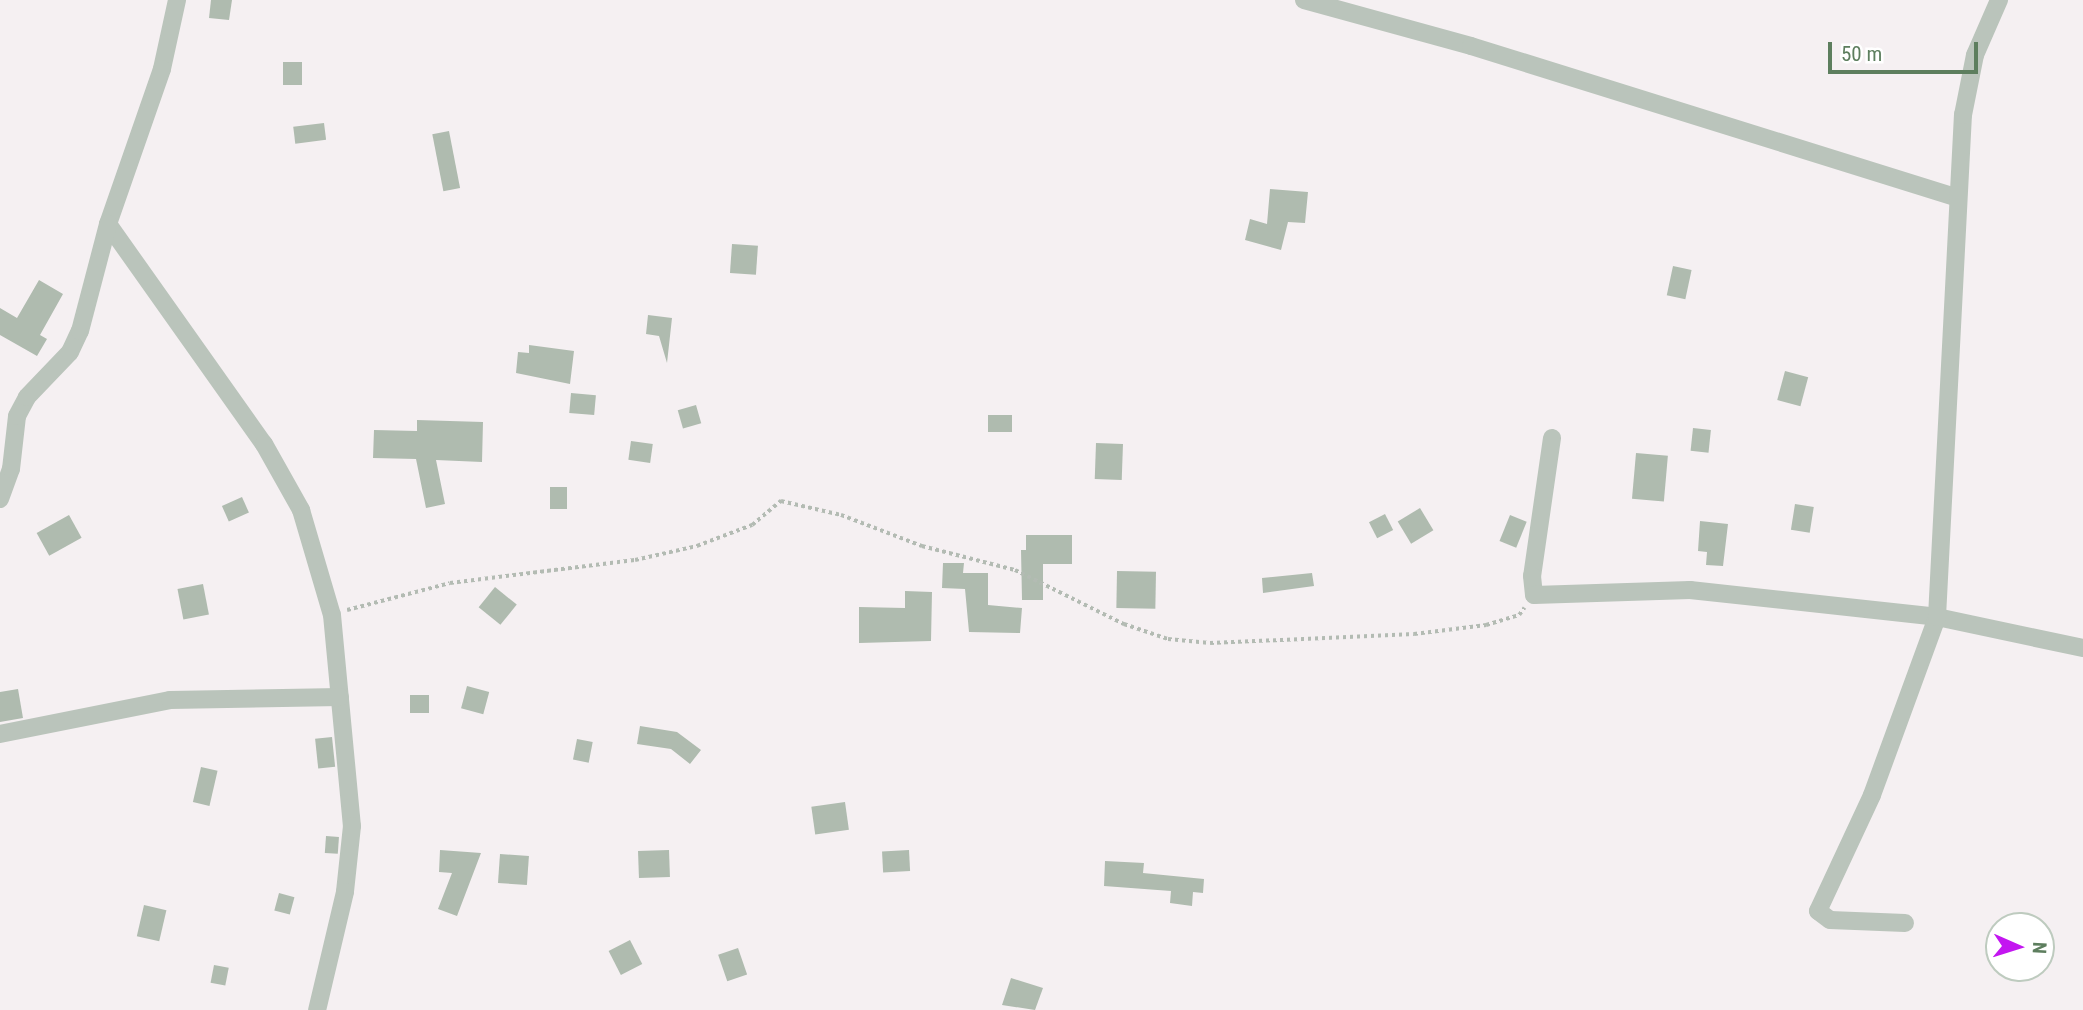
<!DOCTYPE html>
<html>
<head>
<meta charset="utf-8">
<style>
	body { margin:0 }
	#map { position:relative; width:2083px; height:1010px; overflow:hidden; background:#f5f0f2; font-family:"Roboto Condensed",sans-serif }
	div>[style] { position:absolute }
	.building>* { inset:0; background:#afbbaf; transform-origin:0 0 }
	.path>* { height:3.5px; margin-top:-1.75px; transform-origin:0; background:repeating-linear-gradient(90deg,#b3bbb3 0 3.5px,transparent 0 7px) }
	.minor>* { height:18px; margin:-9px; padding:0 9px; transform-origin:9px; border-radius:9px; background:#bac4bb }
	span { translate:-50% -50%; white-space:nowrap; text-align:center; line-height:1.15; -webkit-text-stroke:7px #fff; paint-order:stroke }
	.north { position:absolute; left:1985px; top:912px; width:70px; height:70px; box-sizing:border-box; background:#fff; border:2px solid #becbbf; border-radius:50%; rotate:93deg; font-size:19px; font-weight:700; line-height:28px; text-align:center; color:#5d7e5e }
	.north::after { content:''; display:block; margin:auto; width:24px; height:32px; background:#c316f0; clip-path:polygon(50% 0,100% 100%,50% 72%,0 100%) }
	.scale { position:absolute; left:1828px; top:42px; width:150px; height:32px; box-sizing:border-box; border:4px solid #5d7e5e; border-top:0; padding-left:9px; font-size:21px; line-height:24px; white-space:nowrap; color:#5d7e5e; -webkit-text-stroke:5px #fff; paint-order:stroke }
</style>
</head>
<body>
<div id="map">
	<div class="building">
		<i style="clip-path:polygon(211px 0,232px 0,229px 20px,209px 18px)"></i>
		<i style="left:283px;top:62px;width:19px;height:23px"></i>
		<i style="left:324px;top:123px;width:17px;height:31px;rotate:83deg"></i>
		<i style="left:449px;top:131px;width:58px;height:17px;rotate:79deg"></i>
		<i style="clip-path:polygon(1270px 189px,1308px 192px,1305px 223px,1288px 222px,1281px 250px,1245px 240px,1250px 219px,1267px 224px)"></i>
		<i style="left:732px;top:244px;width:26px;height:29px;rotate:4deg"></i>
		<i style="left:1673px;top:266px;width:19px;height:30px;rotate:12deg"></i>
		<i style="clip-path:polygon(39px 280px,63px 294px,40px 335px,47px 339px,37px 356px,0 335px,0 308px,17px 318px)"></i>
		<i style="clip-path:polygon(648px 315px,672px 318px,667px 363px,659px 336px,646px 334px)"></i>
		<i style="clip-path:polygon(529px 345px,574px 351px,570px 384px,516px 373px,518px 352px,529px 353px)"></i>
		<i style="left:1785px;top:371px;width:24px;height:30px;rotate:15deg"></i>
		<i style="left:571px;top:393px;width:25px;height:20px;rotate:5deg"></i>
		<i style="left:696px;top:405px;width:19px;height:19px;rotate:74deg"></i>
		<i style="left:988px;top:415px;width:24px;height:17px"></i>
		<i style="clip-path:polygon(417px 420px,483px 422px,482px 462px,436px 460px,445px 504px,426px 508px,416px 459px,373px 458px,374px 430px,417px 431px)"></i>
		<i style="left:1693px;top:428px;width:18px;height:23px;rotate:6deg"></i>
		<i style="left:631px;top:441px;width:22px;height:19px;rotate:8deg"></i>
		<i style="left:1096px;top:443px;width:27px;height:36px;rotate:2deg"></i>
		<i style="left:1636px;top:453px;width:32px;height:46px;rotate:5deg"></i>
		<i style="left:550px;top:487px;width:17px;height:22px"></i>
		<i style="left:242px;top:497px;width:17px;height:22px;rotate:66deg"></i>
		<i style="left:1795px;top:504px;width:19px;height:26px;rotate:9deg"></i>
		<i style="left:1420px;top:508px;width:26px;height:26px;rotate:59deg"></i>
		<i style="left:1385px;top:514px;width:18px;height:18px;rotate:63deg"></i>
		<i style="left:69px;top:515px;width:26px;height:37px;rotate:61deg"></i>
		<i style="left:1510px;top:515px;width:18px;height:28px;rotate:22deg"></i>
		<i style="clip-path:polygon(1700px 521px,1728px 524px,1723px 566px,1706px 565px,1707px 552px,1698px 551px)"></i>
		<i style="clip-path:polygon(1026px 535px,1072px 535px,1072px 564px,1043px 564px,1043px 600px,1022px 600px,1021px 550px,1026px 550px)"></i>
		<i style="clip-path:polygon(943px 563px,964px 563px,963px 573px,988px 573px,988px 605px,1022px 608px,1020px 633px,969px 632px,965px 589px,942px 588px)"></i>
		<i style="left:1117px;top:571px;width:39px;height:37px;rotate:1deg"></i>
		<i style="clip-path:polygon(1312px 573px,1314px 586px,1263px 593px,1262px 578px)"></i>
		<i style="left:203px;top:584px;width:31px;height:26px;rotate:79deg"></i>
		<i style="left:495px;top:587px;width:28px;height:26px;rotate:39deg"></i>
		<i style="clip-path:polygon(905px 591px,932px 592px,931px 641px,859px 643px,859px 607px,905px 608px)"></i>
		<i style="left:467px;top:686px;width:23px;height:23px;rotate:15deg"></i>
		<i style="clip-path:polygon(18px 689px,23px 718px,0 722px,0 692px)"></i>
		<i style="left:410px;top:695px;width:19px;height:18px"></i>
		<i style="clip-path:polygon(640px 726px,677px 732px,701px 750px,690px 764px,671px 749px,637px 744px)"></i>
		<i style="left:332px;top:737px;width:30px;height:17px;rotate:84deg"></i>
		<i style="left:577px;top:739px;width:16px;height:21px;rotate:11deg"></i>
		<i style="left:201px;top:767px;width:17px;height:36px;rotate:13deg"></i>
		<i style="left:845px;top:802px;width:28px;height:34px;rotate:82deg"></i>
		<i style="left:326px;top:836px;width:13px;height:17px;rotate:4deg"></i>
		<i style="clip-path:polygon(440px 850px,481px 853px,457px 916px,438px 909px,452px 873px,439px 872px)"></i>
		<i style="left:669px;top:850px;width:27px;height:31px;rotate:88deg"></i>
		<i style="left:909px;top:850px;width:21px;height:27px;rotate:87deg"></i>
		<i style="left:500px;top:854px;width:29px;height:29px;rotate:4deg"></i>
		<i style="clip-path:polygon(1105px 861px,1144px 863px,1143px 873px,1204px 879px,1203px 893px,1193px 892px,1192px 906px,1170px 903px,1171px 891px,1104px 886px)"></i>
		<i style="left:279px;top:893px;width:16px;height:18px;rotate:15deg"></i>
		<i style="left:144px;top:905px;width:23px;height:32px;rotate:13deg"></i>
		<i style="left:630px;top:940px;width:27px;height:24px;rotate:63deg"></i>
		<i style="left:738px;top:948px;width:28px;height:21px;rotate:71deg"></i>
		<i style="left:214px;top:965px;width:15px;height:18px;rotate:11deg"></i>
		<i style="clip-path:polygon(1011px 978px,1043px 988px,1035px 1010px,1002px 1005px)"></i>
	</div>
	<div class="path">
		<i style="left:347px;top:610px;width:106px;rotate:-14.7deg"></i>
		<i style="left:450px;top:583px;width:186px;rotate:-7.1deg"></i>
		<i style="left:635px;top:560px;width:64px;rotate:-12.7deg"></i>
		<i style="left:697px;top:546px;width:59px;rotate:-20.9deg"></i>
		<i style="left:752px;top:525px;width:38px;rotate:-40deg"></i>
		<i style="left:781px;top:501px;width:62px;rotate:13.1deg"></i>
		<i style="left:841px;top:515px;width:87px;rotate:20.9deg"></i>
		<i style="left:922px;top:546px;width:96px;rotate:14.5deg"></i>
		<i style="left:1015px;top:570px;width:122px;rotate:26.4deg"></i>
		<i style="left:1124px;top:624px;width:46px;rotate:18.8deg"></i>
		<i style="left:1168px;top:639px;width:42px;rotate:5.4deg"></i>
		<i style="left:1210px;top:643px;width:204px;rotate:-2.5deg"></i>
		<i style="left:1414px;top:634px;width:73px;rotate:-7.1deg"></i>
		<i style="left:1486px;top:625px;width:34px;rotate:-17deg"></i>
		<i style="left:1519px;top:615px;width:9px;rotate:-54deg"></i>
	</div>
	<div class="minor">
		<i style="left:177px;top:0;width:71px;rotate:102.3deg"></i>
		<i style="left:162px;top:69px;width:164px;rotate:109.2deg"></i>
		<i style="left:108px;top:224px;width:270px;rotate:54.7deg"></i>
		<i style="left:264px;top:444px;width:76px;rotate:60.7deg"></i>
		<i style="left:301px;top:510px;width:109px;rotate:73.6deg"></i>
		<i style="left:332px;top:615px;width:212px;rotate:84.6deg"></i>
		<i style="left:352px;top:826px;width:66px;rotate:96.1deg"></i>
		<i style="left:345px;top:892px;width:121px;rotate:103.3deg"></i>
		<i style="left:1304px;top:0;width:173px;rotate:15.4deg"></i>
		<i style="left:1471px;top:46px;width:510px;rotate:17.33deg"></i>
		<i style="left:1552px;top:438px;width:139px;rotate:98.2deg"></i>
		<i style="left:1532px;top:576px;width:19px;rotate:84deg"></i>
		<i style="left:1534px;top:595px;width:156px;rotate:-1.8deg"></i>
		<i style="left:1690px;top:590px;width:248px;rotate:6.2deg"></i>
		<i style="left:1937px;top:617px;width:149px;rotate:12deg"></i>
		<i style="left:0;top:499px;width:32px;rotate:-70deg"></i>
		<i style="left:11px;top:469px;width:53px;rotate:-83.5deg"></i>
		<i style="left:17px;top:416px;width:21px;rotate:-62deg"></i>
		<i style="left:27px;top:397px;width:62px;rotate:-46.3deg"></i>
		<i style="left:70px;top:352px;width:23px;rotate:-65deg"></i>
		<i style="left:80px;top:331px;width:111px;rotate:-75.3deg"></i>
		<i style="left:0;top:734px;width:173px;rotate:-11.3deg"></i>
		<i style="left:170px;top:700px;width:170px;rotate:-1deg"></i>
		<i style="left:1905px;top:923px;width:75px;rotate:-177.7deg"></i>
		<i style="left:1830px;top:920px;width:15px;rotate:-143deg"></i>
		<i style="left:1818px;top:911px;width:128px;rotate:-65deg"></i>
		<i style="left:1872px;top:795px;width:189px;rotate:-69.9deg"></i>
		<i style="left:1937px;top:617px;width:503px;rotate:-87.04deg"></i>
		<i style="left:1963px;top:115px;width:61px;rotate:-78.7deg"></i>
		<i style="left:1975px;top:55px;width:60px;rotate:-66.4deg"></i>
	</div>
	<div class="north">N</div>
	<div class="scale">50 m</div>
</div>
</body>
</html>
